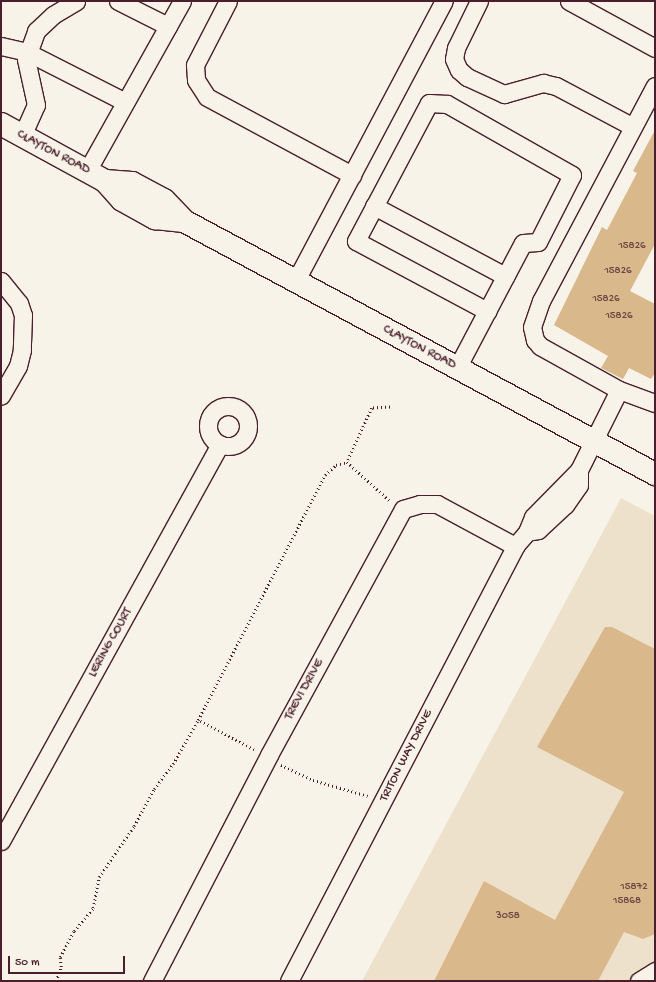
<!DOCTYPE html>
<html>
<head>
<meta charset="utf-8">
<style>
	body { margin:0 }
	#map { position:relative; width:656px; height:982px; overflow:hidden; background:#f7f3e8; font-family:"Gochi Hand",sans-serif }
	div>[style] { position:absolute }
	.built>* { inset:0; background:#eee1cc }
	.building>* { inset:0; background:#d9b88c }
	.path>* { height:2.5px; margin-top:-1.25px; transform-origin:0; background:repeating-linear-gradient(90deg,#4a1f2b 0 1px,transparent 0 4px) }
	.roads { filter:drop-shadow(1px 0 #4a1f2b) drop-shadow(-1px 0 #4a1f2b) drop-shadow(0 1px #4a1f2b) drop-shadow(0 -1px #4a1f2b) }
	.minor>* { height:17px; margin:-8.5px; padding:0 8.5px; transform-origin:8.5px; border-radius:8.5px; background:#f7f3e8 }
	.minor>.ring { margin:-8.5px; padding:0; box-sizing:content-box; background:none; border:17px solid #f7f3e8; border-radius:50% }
	.major>* { height:22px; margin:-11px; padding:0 11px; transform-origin:11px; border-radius:11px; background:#f7f3e8 }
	span { translate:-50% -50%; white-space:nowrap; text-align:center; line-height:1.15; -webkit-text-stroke:3.5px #f7f3e8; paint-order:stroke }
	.number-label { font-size:11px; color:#6e4543 }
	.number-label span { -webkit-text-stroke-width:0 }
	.street-label { font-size:13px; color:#4a1f2b }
	.frame { position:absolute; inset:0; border:2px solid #4a1f2b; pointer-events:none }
	.scale { position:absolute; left:8px; top:956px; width:117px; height:18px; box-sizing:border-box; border:2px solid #4a1f2b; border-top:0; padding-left:5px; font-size:12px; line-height:14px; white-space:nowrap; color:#4a1f2b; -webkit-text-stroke:3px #f7f3e8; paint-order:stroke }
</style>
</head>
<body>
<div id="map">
	<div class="built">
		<i style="clip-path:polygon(621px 498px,655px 516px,655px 981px,362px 981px)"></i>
	</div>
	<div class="building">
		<i style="clip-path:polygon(655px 130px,655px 244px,630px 291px,655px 304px,655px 373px,651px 379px,629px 368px,623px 379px,601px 368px,608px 356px,554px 325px,602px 227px,607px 230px,637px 173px,633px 171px)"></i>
		<i style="clip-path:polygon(605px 627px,612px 627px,655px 649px,655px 934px,643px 939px,624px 932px,598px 981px,434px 981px,484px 881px,555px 920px,624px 792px,537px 747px)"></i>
	</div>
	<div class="path">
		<i style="left:390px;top:407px;width:18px;rotate:177deg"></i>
		<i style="left:372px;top:408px;width:60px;rotate:114.8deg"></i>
		<i style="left:347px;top:462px;width:58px;rotate:42.2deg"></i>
		<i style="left:254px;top:750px;width:64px;rotate:-151.8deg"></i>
		<i style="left:198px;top:720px;width:276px;rotate:-62.6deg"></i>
		<i style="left:325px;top:475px;width:15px;rotate:-42deg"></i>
		<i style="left:336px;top:465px;width:11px;rotate:-15deg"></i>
		<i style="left:281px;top:765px;width:35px;rotate:25deg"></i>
		<i style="left:313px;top:780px;width:57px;rotate:16.2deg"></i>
		<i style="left:56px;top:981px;width:15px;rotate:-70deg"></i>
		<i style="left:61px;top:967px;width:10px;rotate:-96deg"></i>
		<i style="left:60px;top:957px;width:30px;rotate:-62deg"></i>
		<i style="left:74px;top:931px;width:30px;rotate:-50deg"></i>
		<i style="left:93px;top:908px;width:32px;rotate:-79deg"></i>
		<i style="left:99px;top:877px;width:62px;rotate:-55.5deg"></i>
		<i style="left:134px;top:826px;width:42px;rotate:-61.6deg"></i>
		<i style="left:154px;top:789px;width:31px;rotate:-53deg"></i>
		<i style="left:173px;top:764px;width:51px;rotate:-60.4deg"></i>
	</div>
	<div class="roads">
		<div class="minor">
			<i style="left:118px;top:1px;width:56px;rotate:26.6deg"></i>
			<i style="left:228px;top:1px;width:72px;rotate:117.3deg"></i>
			<i style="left:195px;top:65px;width:15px;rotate:86deg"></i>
			<i style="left:196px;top:80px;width:20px;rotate:57deg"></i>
			<i style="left:207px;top:97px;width:165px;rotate:28.3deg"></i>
			<i style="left:479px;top:1px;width:52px;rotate:116.1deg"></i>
			<i style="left:456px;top:48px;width:11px;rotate:100deg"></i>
			<i style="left:454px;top:59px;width:12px;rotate:66deg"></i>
			<i style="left:459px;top:70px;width:11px;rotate:41deg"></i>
			<i style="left:467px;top:77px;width:41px;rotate:24.7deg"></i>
			<i style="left:504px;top:94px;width:41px;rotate:-15.8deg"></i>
			<i style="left:543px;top:83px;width:13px;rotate:13deg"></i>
			<i style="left:556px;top:86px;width:87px;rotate:28deg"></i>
			<i style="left:569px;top:1px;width:98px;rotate:28.7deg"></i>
			<i style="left:1px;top:46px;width:27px;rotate:13deg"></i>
			<i style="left:27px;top:52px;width:110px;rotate:27deg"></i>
			<i style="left:22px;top:136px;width:34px;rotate:-66deg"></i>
			<i style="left:36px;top:105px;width:47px;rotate:-102.3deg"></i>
			<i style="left:26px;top:59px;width:30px;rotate:-70deg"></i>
			<i style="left:36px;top:31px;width:23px;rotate:-43deg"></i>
			<i style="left:53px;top:15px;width:27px;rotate:-31deg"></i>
			<i style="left:87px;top:171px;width:195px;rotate:-60.8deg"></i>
			<i style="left:374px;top:206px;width:149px;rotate:28.1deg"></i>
			<i style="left:1px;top:281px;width:28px;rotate:51deg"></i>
			<i style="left:19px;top:303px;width:13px;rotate:72deg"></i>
			<i style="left:23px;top:315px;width:35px;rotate:92deg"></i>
			<i style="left:22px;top:350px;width:16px;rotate:104deg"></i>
			<i style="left:18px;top:366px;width:34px;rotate:120deg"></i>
			<i style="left:295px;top:282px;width:318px;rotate:-62.1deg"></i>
			<i style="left:457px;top:368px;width:141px;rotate:-62.2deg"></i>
			<i style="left:523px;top:243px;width:15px;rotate:-4deg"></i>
			<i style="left:538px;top:242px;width:75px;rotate:-63.1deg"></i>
			<i style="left:572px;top:175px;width:144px;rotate:-150.4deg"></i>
			<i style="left:447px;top:104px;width:18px;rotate:-177deg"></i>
			<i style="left:429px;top:103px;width:156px;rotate:117.9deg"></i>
			<i style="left:356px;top:241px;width:149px;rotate:28.1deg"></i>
			<i style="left:619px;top:390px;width:38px;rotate:20deg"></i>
			<i class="ring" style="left:208px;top:406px;width:23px;height:23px"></i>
			<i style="left:527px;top:532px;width:11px;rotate:-10deg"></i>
			<i style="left:538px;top:530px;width:37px;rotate:-43deg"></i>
			<i style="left:565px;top:505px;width:24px;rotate:-55deg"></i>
			<i style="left:579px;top:485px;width:15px;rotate:-90deg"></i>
			<i style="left:1px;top:841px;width:453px;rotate:-61.1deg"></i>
			<i style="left:152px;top:981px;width:254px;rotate:-62.6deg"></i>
			<i style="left:269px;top:755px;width:280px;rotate:-61.4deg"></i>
			<i style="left:403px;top:509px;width:18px;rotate:-16deg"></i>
			<i style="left:420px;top:504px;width:17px"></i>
			<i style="left:437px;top:504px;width:89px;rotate:28.3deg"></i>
			<i style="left:289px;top:981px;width:490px;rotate:-62.5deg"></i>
			<i style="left:515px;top:546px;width:18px;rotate:-49deg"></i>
			<i style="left:527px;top:532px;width:16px;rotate:-68deg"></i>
			<i style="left:533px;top:517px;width:66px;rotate:-45.6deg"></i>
			<i style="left:579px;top:470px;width:89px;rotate:-63.4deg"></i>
			<i style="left:619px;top:390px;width:90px;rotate:-150.9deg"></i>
			<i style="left:540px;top:346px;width:8px;rotate:-130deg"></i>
			<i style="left:535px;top:340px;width:13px;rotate:-103deg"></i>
			<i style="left:532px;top:327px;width:28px;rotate:-71deg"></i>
			<i style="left:541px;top:301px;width:243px;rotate:-62.1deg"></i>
			<i style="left:639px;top:981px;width:19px;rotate:-32deg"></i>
		</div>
		<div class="major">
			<i style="left:1px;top:124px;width:119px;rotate:28.7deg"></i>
			<i style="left:105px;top:181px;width:25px;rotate:48deg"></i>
			<i style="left:122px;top:200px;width:38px;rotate:29deg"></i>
			<i style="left:155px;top:218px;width:29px;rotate:6deg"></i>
			<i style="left:105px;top:181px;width:27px;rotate:4deg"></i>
			<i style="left:132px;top:183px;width:36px;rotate:28deg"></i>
			<i style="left:164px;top:200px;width:29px;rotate:46deg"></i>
			<i style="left:184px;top:221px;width:535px;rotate:28.24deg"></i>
		</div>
	</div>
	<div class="number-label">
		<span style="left:632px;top:246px">15826</span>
		<span style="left:618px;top:271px">15826</span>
		<span style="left:606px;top:299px">15826</span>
		<span style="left:619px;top:316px">15826</span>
		<span style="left:634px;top:887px">15872</span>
		<span style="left:627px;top:901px">15868</span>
		<span style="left:508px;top:916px">3058</span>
	</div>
	<div class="street-label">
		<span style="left:53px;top:153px;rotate:28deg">CLAYTON ROAD</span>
		<span style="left:419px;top:348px;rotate:28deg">CLAYTON ROAD</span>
		<span style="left:111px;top:643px;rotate:-61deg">LERING COURT</span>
		<span style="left:305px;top:690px;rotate:-61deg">TREVI DRIVE</span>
		<span style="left:407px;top:756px;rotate:-63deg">TRITON WAY DRIVE</span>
	</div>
	<div class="frame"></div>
	<div class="scale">50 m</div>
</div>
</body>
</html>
